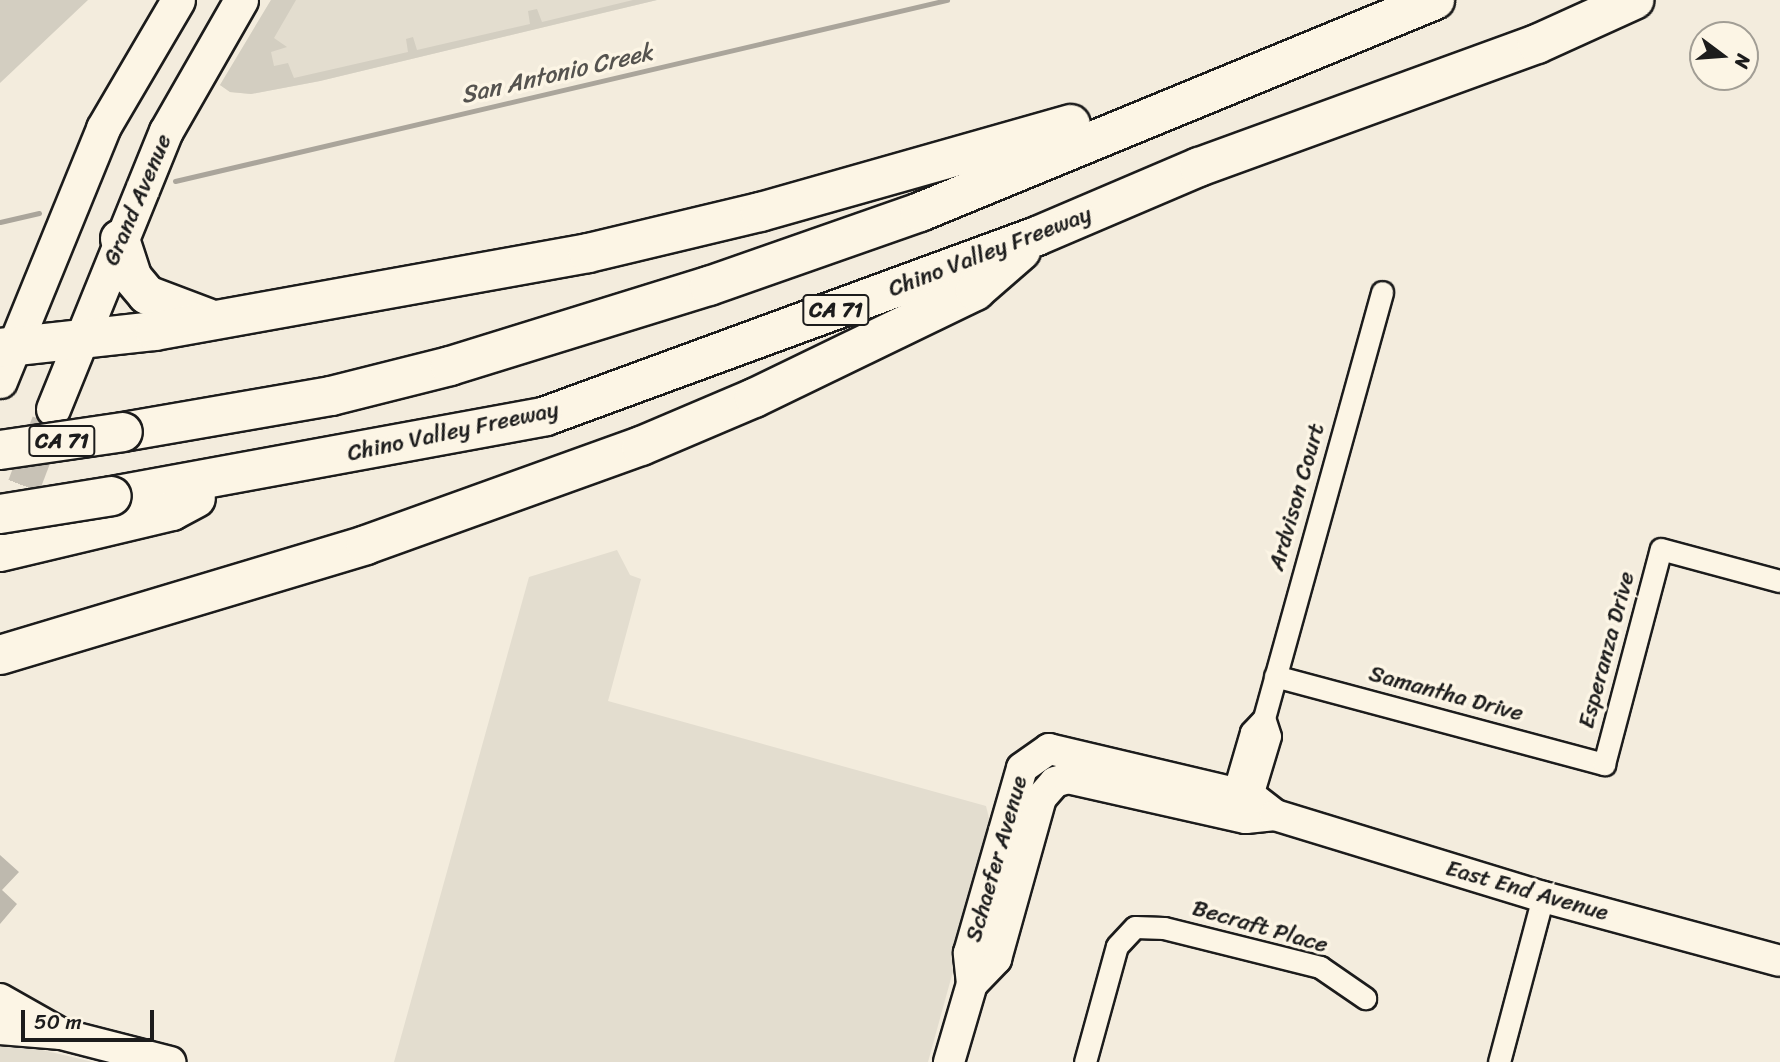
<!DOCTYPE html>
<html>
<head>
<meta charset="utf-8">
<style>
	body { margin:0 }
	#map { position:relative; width:1780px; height:1062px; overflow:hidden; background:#f3ecdd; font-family:Sriracha,sans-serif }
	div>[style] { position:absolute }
	.built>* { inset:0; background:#e3ddcf }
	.green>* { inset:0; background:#d3cec1 }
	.stream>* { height:5px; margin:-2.5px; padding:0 2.5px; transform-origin:2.5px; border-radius:2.5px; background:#aaa59b }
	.building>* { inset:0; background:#beb9ae }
	.primary-tunnel>* { height:33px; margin-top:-16.5px; transform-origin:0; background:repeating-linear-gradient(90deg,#c8c2b6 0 33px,transparent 0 50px) }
	.roads { filter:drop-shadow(2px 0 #1c1c1c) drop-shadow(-2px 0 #1c1c1c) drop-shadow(0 2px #1c1c1c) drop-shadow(0 -2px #1c1c1c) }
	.street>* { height:21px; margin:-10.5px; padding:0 10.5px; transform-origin:10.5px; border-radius:10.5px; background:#fcf5e5 }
	.secondary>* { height:30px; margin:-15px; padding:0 15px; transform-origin:15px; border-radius:15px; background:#fcf5e5 }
	.primary>* { height:33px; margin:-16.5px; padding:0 16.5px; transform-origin:16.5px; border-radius:16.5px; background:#fcf5e5 }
	.highway>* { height:38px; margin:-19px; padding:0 19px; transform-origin:19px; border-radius:19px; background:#fcf5e5 }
	.bridges { filter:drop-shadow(2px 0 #1c1c1c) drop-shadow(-2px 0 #1c1c1c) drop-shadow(0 2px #1c1c1c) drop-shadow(0 -2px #1c1c1c) }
	.highway-bridge>* { height:38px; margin:-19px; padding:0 19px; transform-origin:19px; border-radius:19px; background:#fcf5e5 }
	span { translate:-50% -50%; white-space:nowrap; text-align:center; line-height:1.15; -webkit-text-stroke:7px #fcf5e5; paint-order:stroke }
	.shield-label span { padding:2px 5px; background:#fcf5e5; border:2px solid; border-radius:5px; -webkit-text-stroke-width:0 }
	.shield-label { font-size:21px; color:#1c1c1c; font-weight:700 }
	.street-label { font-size:23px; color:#1c1c1c }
	.water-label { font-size:24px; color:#55534f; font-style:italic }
	.north { position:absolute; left:1689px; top:21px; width:70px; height:70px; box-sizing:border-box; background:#fcf5e5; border:2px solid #a29e95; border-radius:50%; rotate:106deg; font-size:19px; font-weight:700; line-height:28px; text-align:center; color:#1c1c1c }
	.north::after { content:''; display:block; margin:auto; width:24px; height:32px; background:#1c1c1c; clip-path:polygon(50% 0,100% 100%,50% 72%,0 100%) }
	.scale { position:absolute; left:21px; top:1010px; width:133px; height:32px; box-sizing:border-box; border:4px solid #1c1c1c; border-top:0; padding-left:9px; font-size:21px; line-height:24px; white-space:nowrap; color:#1c1c1c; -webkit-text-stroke:5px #fcf5e5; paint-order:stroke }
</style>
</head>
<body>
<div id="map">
	<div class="built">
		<i style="clip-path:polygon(271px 0,657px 0,320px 81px,251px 94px,230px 92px,220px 85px)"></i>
		<i style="clip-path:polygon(617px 550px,630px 575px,641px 579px,608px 701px,986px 806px,992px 830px,928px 1062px,394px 1062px,529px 577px)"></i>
		<i style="clip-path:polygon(0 1040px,93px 1062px,0 1062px)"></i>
	</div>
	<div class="green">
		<i style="clip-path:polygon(0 0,88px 0,0 83px)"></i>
		<i style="clip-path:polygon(271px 0,296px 0,274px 38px,287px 47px,271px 52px,274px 66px,288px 63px,294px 78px,408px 52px,406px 39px,413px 37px,417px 50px,530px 24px,528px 11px,537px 9px,542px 22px,633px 0,657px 0,320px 81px,251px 94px,230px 92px,220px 85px)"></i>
	</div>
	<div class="stream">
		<i style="left:175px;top:181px;width:793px;rotate:-13.2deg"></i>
		<i style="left:0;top:222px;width:40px;rotate:-13deg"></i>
	</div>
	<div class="building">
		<i style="clip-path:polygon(0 855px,19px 872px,2px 890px,17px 904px,0 924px)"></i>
	</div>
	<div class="primary-tunnel">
		<i style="left:6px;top:532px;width:118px;rotate:-69.1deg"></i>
	</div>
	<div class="roads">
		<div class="street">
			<i style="left:1275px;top:676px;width:341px;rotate:15deg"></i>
			<i style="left:1604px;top:764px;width:222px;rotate:-75.2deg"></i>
			<i style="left:1661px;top:549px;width:123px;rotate:15.1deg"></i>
			<i style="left:1230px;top:804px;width:75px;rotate:-73.7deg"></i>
			<i style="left:1251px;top:732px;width:19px;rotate:-47deg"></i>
			<i style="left:1264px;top:718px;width:442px;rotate:-74.5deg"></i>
			<i style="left:1248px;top:809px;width:76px;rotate:-73.2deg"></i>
			<i style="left:1270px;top:736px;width:19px;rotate:-108deg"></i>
			<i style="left:1085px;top:1062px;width:120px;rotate:-74.6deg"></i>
			<i style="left:1117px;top:946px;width:26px;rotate:-47deg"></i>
			<i style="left:1135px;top:927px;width:29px;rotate:2deg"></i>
			<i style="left:1164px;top:928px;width:161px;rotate:14deg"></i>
			<i style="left:1320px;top:967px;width:55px;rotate:34.6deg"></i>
			<i style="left:1499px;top:1062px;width:171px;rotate:-75.1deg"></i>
		</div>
		<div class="secondary">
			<i style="left:972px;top:984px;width:35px;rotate:-46deg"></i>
			<i style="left:996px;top:959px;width:167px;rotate:-74.4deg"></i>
			<i style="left:1041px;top:798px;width:21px;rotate:-49deg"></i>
			<i style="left:1055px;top:782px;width:14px;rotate:-17deg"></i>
			<i style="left:1068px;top:778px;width:182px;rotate:12.7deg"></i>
			<i style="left:1246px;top:818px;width:29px;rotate:-6deg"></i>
			<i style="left:0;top:999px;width:67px;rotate:29.6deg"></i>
			<i style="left:0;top:1029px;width:61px;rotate:4.7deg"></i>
			<i style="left:61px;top:1034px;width:113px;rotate:14.4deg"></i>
			<i style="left:949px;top:1062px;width:81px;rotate:-73.6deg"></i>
			<i style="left:972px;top:984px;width:31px;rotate:-96deg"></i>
			<i style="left:969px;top:953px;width:192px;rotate:-74deg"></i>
			<i style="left:1022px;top:768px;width:33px;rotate:-35deg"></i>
			<i style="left:1049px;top:749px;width:209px;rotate:13.3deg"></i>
			<i style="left:1252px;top:797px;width:29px;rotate:38deg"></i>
			<i style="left:1275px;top:815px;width:280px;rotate:17deg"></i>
			<i style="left:1543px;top:897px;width:245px;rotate:15.1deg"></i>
		</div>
		<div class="primary">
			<i style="left:0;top:381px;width:273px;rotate:-67.8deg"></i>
			<i style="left:103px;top:128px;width:148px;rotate:-59.6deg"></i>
			<i style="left:53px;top:409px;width:300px;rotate:-67.9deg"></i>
			<i style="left:166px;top:131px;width:151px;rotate:-60.2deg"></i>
		</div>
		<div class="highway">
			<i style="left:120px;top:239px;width:40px;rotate:72deg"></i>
			<i style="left:132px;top:277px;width:23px;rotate:50deg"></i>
			<i style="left:147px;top:295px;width:65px;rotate:20.7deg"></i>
			<i style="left:0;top:348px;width:156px;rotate:-6.3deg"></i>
			<i style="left:155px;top:331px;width:440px;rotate:-10.2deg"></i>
			<i style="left:588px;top:253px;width:177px;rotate:-13.4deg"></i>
			<i style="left:760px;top:212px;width:323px;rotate:-15.8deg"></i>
			<i style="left:123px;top:432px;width:211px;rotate:-9.8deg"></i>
			<i style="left:331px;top:396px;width:123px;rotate:-14.1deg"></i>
			<i style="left:450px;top:366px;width:271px;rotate:-17.2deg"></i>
			<i style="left:709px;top:286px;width:224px;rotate:-19.3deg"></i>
			<i style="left:920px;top:212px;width:557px;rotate:-22.37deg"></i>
			<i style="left:112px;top:496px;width:441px;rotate:-10.4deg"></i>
			<i style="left:546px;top:416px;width:523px;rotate:-20.13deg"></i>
			<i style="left:1037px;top:236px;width:176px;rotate:-23.1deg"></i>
			<i style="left:1199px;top:167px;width:360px;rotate:-20deg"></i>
			<i style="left:1537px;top:44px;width:107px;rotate:-24.4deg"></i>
			<i style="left:0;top:552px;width:177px;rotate:-13.4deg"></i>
			<i style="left:172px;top:511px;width:27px;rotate:-28deg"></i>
			<i style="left:0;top:655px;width:382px;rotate:-16.7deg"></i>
			<i style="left:366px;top:545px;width:292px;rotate:-19.8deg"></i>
			<i style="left:641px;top:446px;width:123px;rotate:-23deg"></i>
			<i style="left:754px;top:398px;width:246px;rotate:-25.8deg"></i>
			<i style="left:975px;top:291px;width:61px;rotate:-41deg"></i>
		</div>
	</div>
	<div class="bridges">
		<div class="highway-bridge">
			<i style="left:0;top:450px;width:124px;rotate:-8.3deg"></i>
			<i style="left:0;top:514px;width:113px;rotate:-9.1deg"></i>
		</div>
	</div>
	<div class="shield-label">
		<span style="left:836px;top:310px">CA 71</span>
		<span style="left:62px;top:441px">CA 71</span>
	</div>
	<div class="street-label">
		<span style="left:138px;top:200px;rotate:-67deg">Grand Avenue</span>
		<span style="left:990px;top:252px;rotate:-21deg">Chino Valley Freeway</span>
		<span style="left:453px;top:432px;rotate:-12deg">Chino Valley Freeway</span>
		<span style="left:1297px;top:497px;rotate:-74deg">Ardvison Court</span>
		<span style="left:1607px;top:650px;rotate:-75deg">Esperanza Drive</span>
		<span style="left:1446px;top:694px;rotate:15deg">Samantha Drive</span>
		<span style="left:997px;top:859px;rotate:-74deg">Schaefer Avenue</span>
		<span style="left:1527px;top:891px;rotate:16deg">East End Avenue</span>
		<span style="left:1260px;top:927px;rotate:16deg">Becraft Place</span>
	</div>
	<div class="water-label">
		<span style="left:557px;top:74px;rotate:-13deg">San Antonio Creek</span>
	</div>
	<div class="north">N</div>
	<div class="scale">50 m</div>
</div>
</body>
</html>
